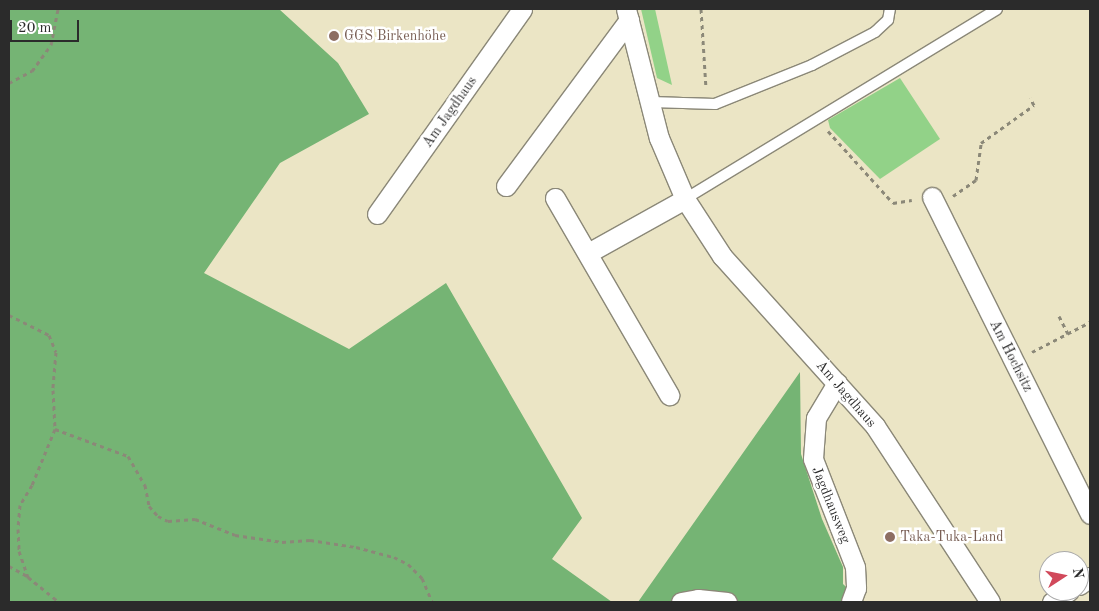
<!DOCTYPE html>
<html>
<head>
<meta charset="utf-8">
<style>
	body { margin:0 }
	#map { position:relative; width:1099px; height:611px; overflow:hidden; background:#ebe5c5; font-family:"Old Standard TT",serif }
	div>[style] { position:absolute }
	.green>* { inset:0; background:#92d288 }
	.forest>* { inset:0; background:#75b474 }
	.path>* { height:3px; margin-top:-1.5px; transform-origin:0; background:repeating-linear-gradient(90deg,#8b8878 0 4px,transparent 0 8px) }
	.roads { filter:drop-shadow(1px 0 #8b8878) drop-shadow(-1px 0 #8b8878) drop-shadow(0 1px #8b8878) drop-shadow(0 -1px #8b8878) }
	.lane>* { height:10px; margin:-5px; padding:0 5px; transform-origin:5px; border-radius:5px; background:#fff }
	.street>* { height:19px; margin:-9.5px; padding:0 9.5px; transform-origin:9.5px; border-radius:9.5px; background:#fff }
	.dots>* { width:14px; height:14px; translate:-50% -50%; box-sizing:border-box; border:2px solid #fff; border-radius:50% }
	span { translate:-50% -50%; white-space:nowrap; text-align:center; line-height:1.15; -webkit-text-stroke:5px #fff; paint-order:stroke }
	.education-label { font-size:14px; color:#785e54 }
	.left { translate:0 -50%; text-align:left }
	.street-label { font-size:14px; color:#2b2b2b }
	.frame { position:absolute; inset:0; border:10px solid #2b2b2b; pointer-events:none }
	.north { position:absolute; left:1039px; top:551px; width:50px; height:50px; box-sizing:border-box; background:#fff; border:1px solid #aaa; border-radius:50%; rotate:79deg; font-size:14px; font-weight:700; line-height:20px; text-align:center; color:#2b2b2b }
	.north::after { content:''; display:block; margin:auto; width:18px; height:22px; background:#d1495b; clip-path:polygon(50% 0,100% 100%,50% 72%,0 100%) }
	.scale { position:absolute; left:10px; top:20px; width:69px; height:22px; box-sizing:border-box; border:2px solid #2b2b2b; border-top:0; padding-left:6px; font-size:15px; line-height:18px; white-space:nowrap; color:#2b2b2b; -webkit-text-stroke:4px #fff; paint-order:stroke }
</style>
</head>
<body>
<div id="map">
	<div class="green">
		<i style="clip-path:polygon(641px 9px,655px 9px,672px 85px,657px 78px)"></i>
		<i style="clip-path:polygon(900px 78px,940px 139px,880px 179px,830px 128px,828px 120px)"></i>
	</div>
	<div class="forest">
		<i style="clip-path:polygon(9px 9px,279px 9px,338px 63px,369px 114px,280px 163px,204px 273px,349px 349px,446px 283px,582px 518px,552px 559px,612px 602px,9px 602px)"></i>
		<i style="clip-path:polygon(800px 372px,801px 454px,822px 519px,843px 567px,843px 584px,862px 602px,638px 602px)"></i>
	</div>
	<div class="path">
		<i style="left:701px;top:9px;width:79px;rotate:86.4deg"></i>
		<i style="left:9px;top:83px;width:26px;rotate:-28deg"></i>
		<i style="left:32px;top:71px;width:32px;rotate:-54deg"></i>
		<i style="left:51px;top:45px;width:37px;rotate:-79deg"></i>
		<i style="left:828px;top:131px;width:97px;rotate:47.9deg"></i>
		<i style="left:893px;top:203px;width:19px;rotate:-9deg"></i>
		<i style="left:953px;top:196px;width:28px;rotate:-35deg"></i>
		<i style="left:976px;top:180px;width:37px;rotate:-82deg"></i>
		<i style="left:981px;top:143px;width:65px;rotate:-35.6deg"></i>
		<i style="left:1034px;top:105px;width:8px;rotate:-120deg"></i>
		<i style="left:9px;top:315px;width:45px;rotate:26.6deg"></i>
		<i style="left:49px;top:335px;width:18px;rotate:68deg"></i>
		<i style="left:56px;top:352px;width:38px;rotate:95deg"></i>
		<i style="left:53px;top:390px;width:39px;rotate:87deg"></i>
		<i style="left:55px;top:429px;width:61px;rotate:112.3deg"></i>
		<i style="left:32px;top:485px;width:23px;rotate:121deg"></i>
		<i style="left:20px;top:505px;width:24px;rotate:95deg"></i>
		<i style="left:18px;top:529px;width:22px;rotate:87deg"></i>
		<i style="left:19px;top:551px;width:28px;rotate:71deg"></i>
		<i style="left:28px;top:577px;width:40px;rotate:39deg"></i>
		<i style="left:1059px;top:316px;width:20px;rotate:63deg"></i>
		<i style="left:1032px;top:352px;width:65px;rotate:-27.3deg"></i>
		<i style="left:55px;top:429px;width:78px;rotate:20.3deg"></i>
		<i style="left:128px;top:456px;width:34px;rotate:60deg"></i>
		<i style="left:145px;top:485px;width:21px;rotate:79deg"></i>
		<i style="left:149px;top:506px;width:13px;rotate:48deg"></i>
		<i style="left:158px;top:516px;width:11px;rotate:27deg"></i>
		<i style="left:168px;top:521px;width:27px;rotate:-4deg"></i>
		<i style="left:195px;top:519px;width:43px;rotate:21.8deg"></i>
		<i style="left:235px;top:535px;width:48px;rotate:8.5deg"></i>
		<i style="left:282px;top:542px;width:28px;rotate:-4deg"></i>
		<i style="left:310px;top:540px;width:47px;rotate:8.7deg"></i>
		<i style="left:356px;top:547px;width:39px;rotate:15deg"></i>
		<i style="left:394px;top:557px;width:16px;rotate:27deg"></i>
		<i style="left:408px;top:564px;width:20px;rotate:45deg"></i>
		<i style="left:422px;top:578px;width:26px;rotate:67deg"></i>
		<i style="left:9px;top:566px;width:21px;rotate:29deg"></i>
	</div>
	<div class="roads">
		<div class="lane">
			<i style="left:651px;top:102px;width:64px;rotate:1.8deg"></i>
			<i style="left:715px;top:104px;width:105px;rotate:-21.9deg"></i>
			<i style="left:812px;top:65px;width:71px;rotate:-27.6deg"></i>
			<i style="left:875px;top:32px;width:18px;rotate:-43deg"></i>
			<i style="left:888px;top:20px;width:11px;rotate:-80deg"></i>
			<i style="left:685px;top:199px;width:365px;rotate:-31.3deg"></i>
		</div>
		<div class="street">
			<i style="left:626px;top:9px;width:133px;rotate:75.7deg"></i>
			<i style="left:659px;top:138px;width:66px;rotate:66.9deg"></i>
			<i style="left:685px;top:199px;width:68px;rotate:57deg"></i>
			<i style="left:722px;top:256px;width:229px;rotate:48deg"></i>
			<i style="left:875px;top:426px;width:210px;rotate:56.8deg"></i>
			<i style="left:506px;top:186px;width:207px;rotate:-53.5deg"></i>
			<i style="left:932px;top:197px;width:354px;rotate:63.5deg"></i>
			<i style="left:555px;top:198px;width:228px;rotate:59.9deg"></i>
			<i style="left:377px;top:214px;width:251px;rotate:-54.7deg"></i>
			<i style="left:588px;top:253px;width:111px;rotate:-29.1deg"></i>
			<i style="left:837px;top:383px;width:41px;rotate:121deg"></i>
			<i style="left:816px;top:418px;width:41px;rotate:94.2deg"></i>
			<i style="left:813px;top:459px;width:116px;rotate:68.7deg"></i>
			<i style="left:855px;top:567px;width:21px;rotate:87deg"></i>
			<i style="left:856px;top:588px;width:15px;rotate:110deg"></i>
			<i style="left:1079px;top:585px;width:14px;rotate:-36deg"></i>
			<i style="left:681px;top:602px;width:17px;rotate:-10deg"></i>
			<i style="left:698px;top:599px;width:29px;rotate:6deg"></i>
			<i style="left:1052px;top:602px;width:20px;rotate:-33deg"></i>
		</div>
	</div>
	<div class="dots">
		<i style="left:334px;top:36px;background:#8d6e63"></i>
		<i style="left:890px;top:537px;background:#8d6e63"></i>
	</div>
	<div class="education-label">
		<span class="left" style="left:344px;top:36px">GGS Birkenhöhe</span>
		<span class="left" style="left:900px;top:537px">Taka-Tuka-Land</span>
	</div>
	<div class="street-label">
		<span style="left:450px;top:112px;rotate:-55deg">Am Jagdhaus</span>
		<span style="left:1011px;top:356px;rotate:63deg">Am Hochsitz</span>
		<span style="left:846px;top:394px;rotate:49deg">Am Jagdhaus</span>
		<span style="left:831px;top:505px;rotate:68deg">Jagdhausweg</span>
	</div>
	<div class="frame"></div>
	<div class="north">N</div>
	<div class="scale">20 m</div>
</div>
</body>
</html>
